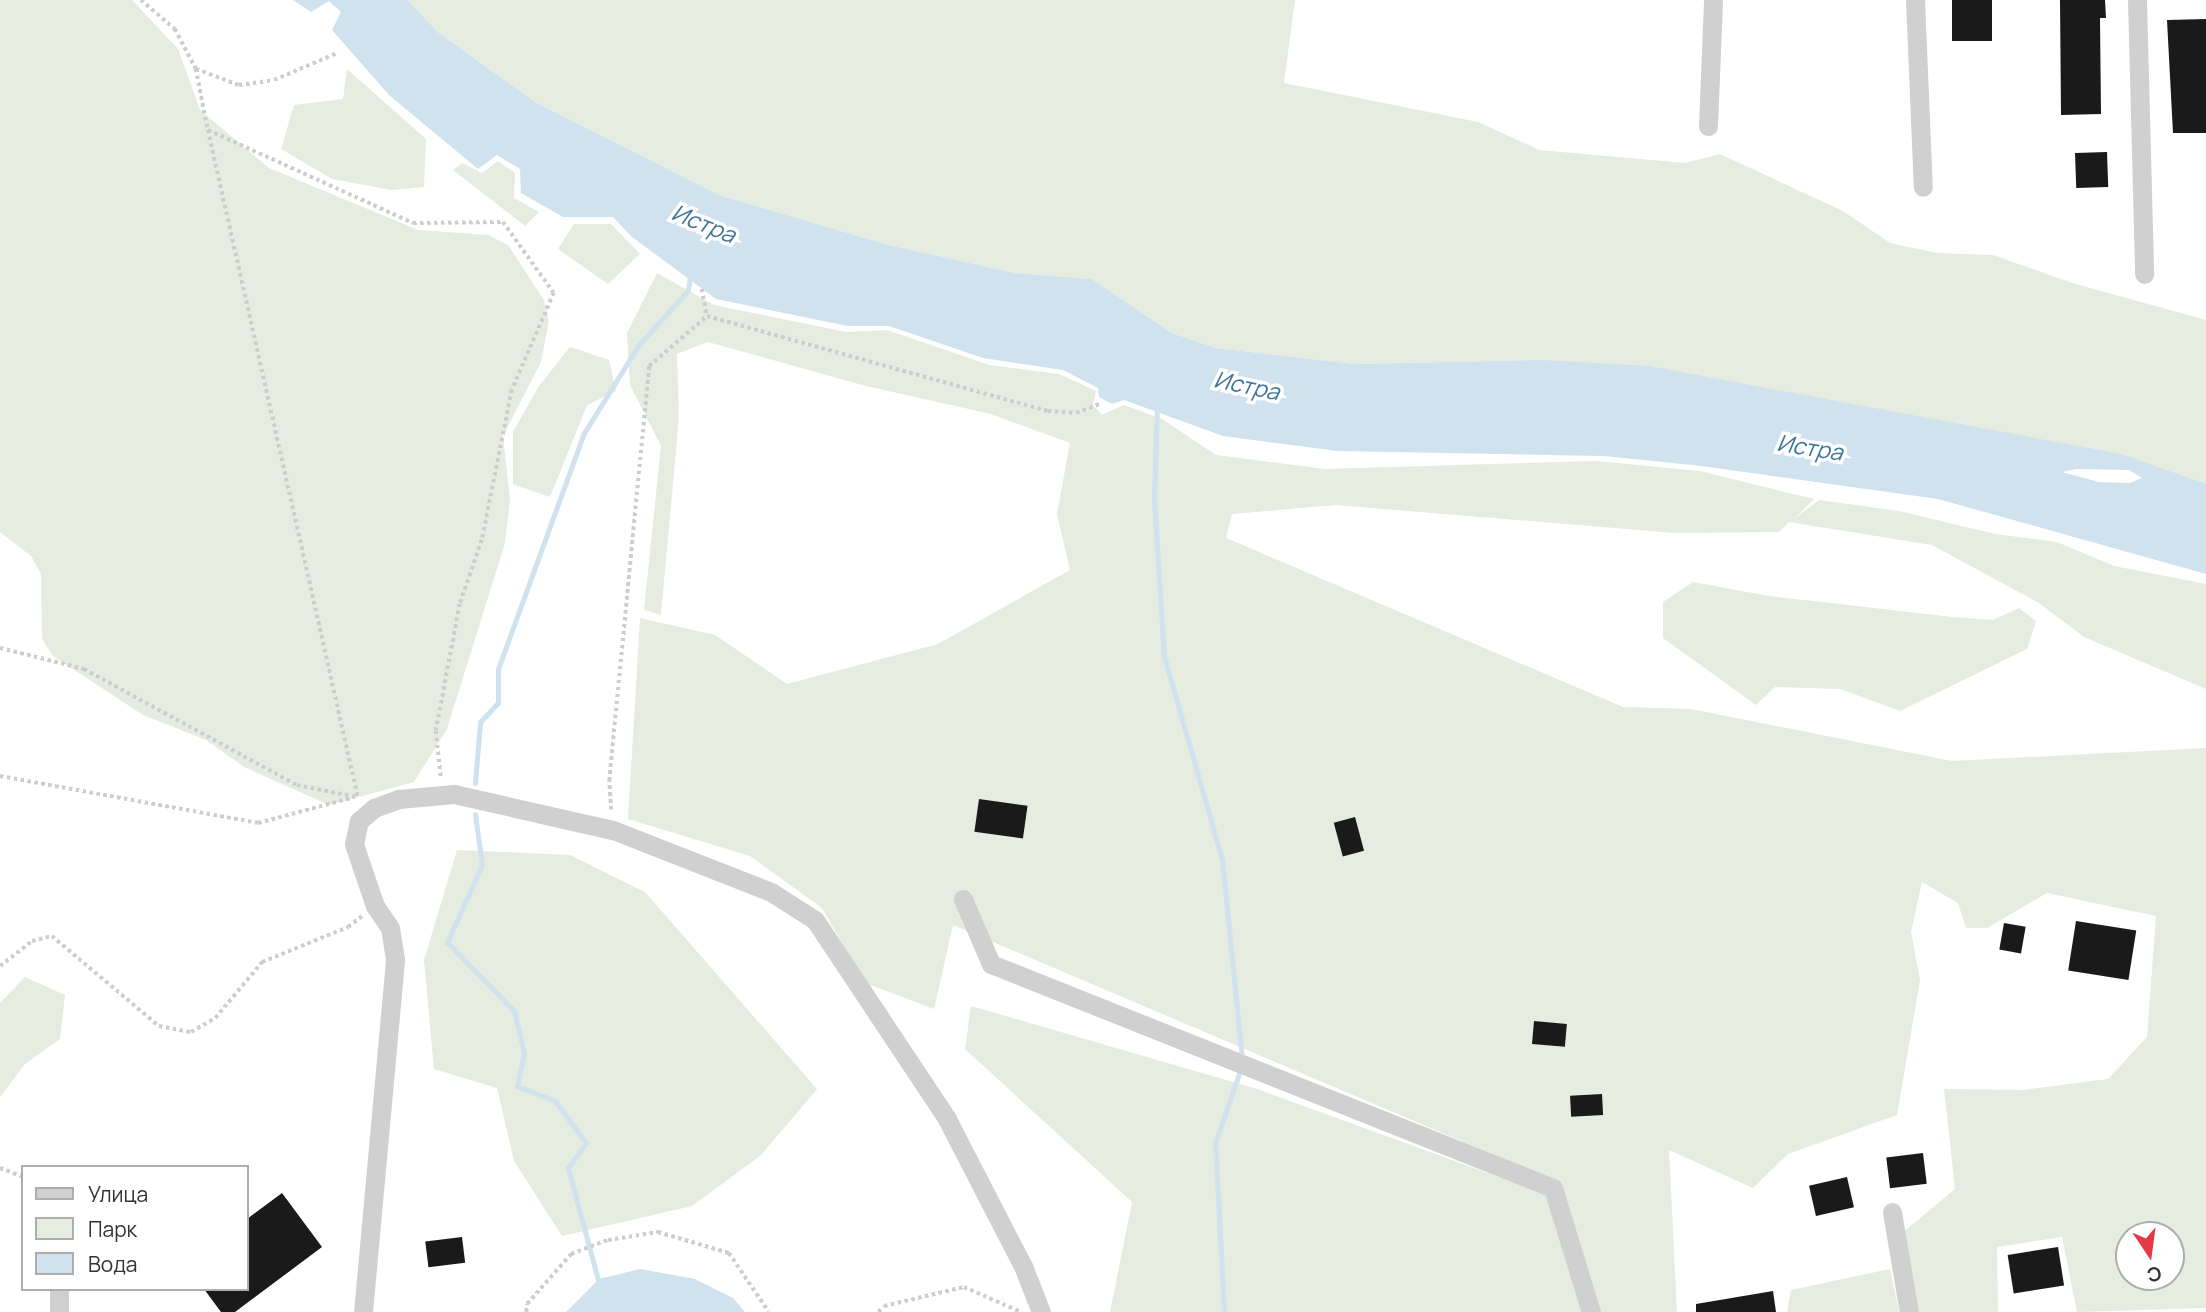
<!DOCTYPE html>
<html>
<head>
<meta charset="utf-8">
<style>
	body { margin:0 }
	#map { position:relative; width:2206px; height:1312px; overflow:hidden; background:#fff; font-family:Manrope,sans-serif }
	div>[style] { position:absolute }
	.green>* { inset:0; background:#e6ecdf }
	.water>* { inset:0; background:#cfe2ee }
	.stream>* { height:5px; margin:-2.5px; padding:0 2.5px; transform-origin:2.5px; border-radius:2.5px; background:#cfe2ee }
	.building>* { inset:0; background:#1a1a1a; transform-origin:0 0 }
	.path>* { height:3.5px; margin-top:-1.75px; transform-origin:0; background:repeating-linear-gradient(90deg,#cdcdcd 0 3.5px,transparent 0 7px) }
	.minor>* { height:19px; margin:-9.5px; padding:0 9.5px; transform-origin:9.5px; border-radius:9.5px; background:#d0d0d0 }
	span { translate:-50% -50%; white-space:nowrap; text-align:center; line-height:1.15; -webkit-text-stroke:7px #fff; paint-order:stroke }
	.water-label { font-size:23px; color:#3f7597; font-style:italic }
	.legend { position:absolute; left:21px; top:1165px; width:228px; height:126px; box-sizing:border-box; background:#fff; border:2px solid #adadad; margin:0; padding:9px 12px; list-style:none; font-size:21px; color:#333 }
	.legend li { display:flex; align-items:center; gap:14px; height:35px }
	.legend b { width:35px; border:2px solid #adadad }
	.north { position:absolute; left:2115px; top:1221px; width:70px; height:70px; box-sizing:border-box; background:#fff; border:2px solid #adadad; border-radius:50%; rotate:167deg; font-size:19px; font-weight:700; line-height:28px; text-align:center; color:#333 }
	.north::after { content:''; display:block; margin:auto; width:24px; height:32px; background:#e63946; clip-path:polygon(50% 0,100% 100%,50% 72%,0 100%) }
</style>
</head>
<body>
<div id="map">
	<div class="green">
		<i style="clip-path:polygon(0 0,132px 0,178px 49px,200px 110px,269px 168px,418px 230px,488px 235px,508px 245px,544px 300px,549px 321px,541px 362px,503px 436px,510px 500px,505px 543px,447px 729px,414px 782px,329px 805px,244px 767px,206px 740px,143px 715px,53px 656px,42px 639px,41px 574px,31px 556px,0 532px)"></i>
		<i style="clip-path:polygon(407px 0,1295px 0,1284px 83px,1478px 122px,1539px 150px,1685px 163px,1720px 154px,1843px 211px,1890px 243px,1937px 253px,1993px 255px,2072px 283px,2206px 320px,2206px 484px,1541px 360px,1355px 364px,1216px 348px,1172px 333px,1092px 279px,1015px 273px,889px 245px,719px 195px,535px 102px,439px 33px)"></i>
		<i style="clip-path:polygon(347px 69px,426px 139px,424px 187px,392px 190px,332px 179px,281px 149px,294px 105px,343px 99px)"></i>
		<i style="clip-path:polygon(498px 161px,515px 173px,514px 198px,539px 212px,525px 226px,453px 170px,462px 163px,482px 173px)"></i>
		<i style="clip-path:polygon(574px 224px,611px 224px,640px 254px,608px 284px,558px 249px)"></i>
		<i style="clip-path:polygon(evenodd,657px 273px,714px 305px,846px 332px,887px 330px,989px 365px,1059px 374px,1096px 391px,1093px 405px,1102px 415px,1124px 405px,1162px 419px,1216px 455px,1325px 469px,1595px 461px,1700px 471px,1814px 499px,1794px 519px,1819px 500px,1899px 511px,1995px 534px,2057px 542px,2114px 566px,2206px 584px,2206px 689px,2084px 637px,2039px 603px,1932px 545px,1789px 522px,1779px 532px,1676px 533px,1335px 505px,1232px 514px,1226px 538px,1623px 707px,1691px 709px,1952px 761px,2206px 748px,2206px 1308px,2077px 1312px,2062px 1237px,1997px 1247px,1998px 1312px,1916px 1312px,1901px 1234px,1955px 1189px,1944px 1089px,2022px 1090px,2108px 1079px,2147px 1037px,2156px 916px,2047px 893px,1987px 928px,1966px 928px,1958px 903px,1922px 882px,1911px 932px,1920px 980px,1897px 1115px,1788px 1154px,1753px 1188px,1669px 1150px,1677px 1312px,1599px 1312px,1560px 1183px,953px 925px,934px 1009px,865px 983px,822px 908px,750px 856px,628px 819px,640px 618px,715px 635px,787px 684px,938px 644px,1070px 570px,1057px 514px,1070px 443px,991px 414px,866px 386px,708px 342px,677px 354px,679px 418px,661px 615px,644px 610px,661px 446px,630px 385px,627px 333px,657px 273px,2129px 1235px,2171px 1235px,2171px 1277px,2129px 1277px,2129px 1235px)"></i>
		<i style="clip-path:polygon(570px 347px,609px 360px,616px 391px,587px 405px,550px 497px,513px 484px,513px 432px,539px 386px)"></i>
		<i style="clip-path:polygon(1693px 582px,1769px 596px,1952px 617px,1993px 620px,2019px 608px,2036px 621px,2027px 649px,1900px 711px,1840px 689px,1775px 687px,1756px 705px,1663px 638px,1663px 602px)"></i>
		<i style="clip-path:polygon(457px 850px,570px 855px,645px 892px,817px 1089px,760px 1156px,692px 1206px,562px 1236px,514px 1161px,497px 1088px,434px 1069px,424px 960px)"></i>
		<i style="clip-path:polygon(25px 977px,65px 995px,60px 1039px,25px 1064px,0 1097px,0 1003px)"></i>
		<i style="clip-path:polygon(971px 1006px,1257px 1089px,1548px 1195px,1582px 1312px,1110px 1312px,1132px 1202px,965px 1049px)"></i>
		<i style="clip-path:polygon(1890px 1269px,1899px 1312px,1787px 1312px,1791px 1290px)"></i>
	</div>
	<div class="water">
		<i style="clip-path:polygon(evenodd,293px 0,407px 0,439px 33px,535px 102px,719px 195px,889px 245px,1015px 273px,1092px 279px,1172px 333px,1216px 348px,1355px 364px,1541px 360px,1649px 366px,2121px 454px,2206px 484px,2206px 574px,1938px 499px,1702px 466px,1604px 456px,1338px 451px,1223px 436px,1124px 400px,1112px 404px,1099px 397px,1098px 388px,1063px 370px,983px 358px,889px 326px,848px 326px,716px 299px,632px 237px,613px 217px,563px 217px,521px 193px,520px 169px,497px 155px,478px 169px,389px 95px,332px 30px,341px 12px,329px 1px,311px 12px,293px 0,2076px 469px,2129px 470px,2142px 478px,2130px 483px,2099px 482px,2062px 472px,2076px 469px)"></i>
		<i style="clip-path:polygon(640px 1269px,695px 1279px,733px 1298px,745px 1312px,566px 1312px,599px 1279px)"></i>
	</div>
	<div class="stream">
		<i style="left:1157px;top:406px;width:92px;rotate:91.9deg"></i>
		<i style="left:1154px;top:498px;width:158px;rotate:86.4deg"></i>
		<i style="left:1164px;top:656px;width:211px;rotate:74.1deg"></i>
		<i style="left:1222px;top:859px;width:201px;rotate:84.3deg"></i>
		<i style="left:475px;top:783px;width:61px;rotate:-85.3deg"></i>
		<i style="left:480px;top:722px;width:26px;rotate:-47deg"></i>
		<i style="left:498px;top:703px;width:34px;rotate:-90deg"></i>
		<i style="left:498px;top:669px;width:251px;rotate:-70deg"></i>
		<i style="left:584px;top:433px;width:102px;rotate:-58.2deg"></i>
		<i style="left:638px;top:346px;width:75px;rotate:-48.2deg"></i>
		<i style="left:688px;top:290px;width:14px;rotate:-82deg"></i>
		<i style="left:475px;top:814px;width:51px;rotate:82.2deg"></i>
		<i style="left:482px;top:865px;width:85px;rotate:114.4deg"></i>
		<i style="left:447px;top:942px;width:96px;rotate:45.8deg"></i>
		<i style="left:514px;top:1011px;width:43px;rotate:76.6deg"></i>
		<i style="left:524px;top:1053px;width:34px;rotate:102deg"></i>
		<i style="left:517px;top:1086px;width:41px;rotate:21.5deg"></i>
		<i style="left:555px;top:1101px;width:52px;rotate:53.6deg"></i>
		<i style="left:586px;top:1143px;width:31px;rotate:126deg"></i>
		<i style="left:568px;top:1168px;width:120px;rotate:75deg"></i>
		<i style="left:1224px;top:1312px;width:169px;rotate:-93deg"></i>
		<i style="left:1215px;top:1143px;width:79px;rotate:-70.9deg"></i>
	</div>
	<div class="building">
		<i style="left:1952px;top:0;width:40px;height:41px"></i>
		<i style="clip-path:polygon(2060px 0,2105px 0,2106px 18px,2100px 18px,2101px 114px,2061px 115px)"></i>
		<i style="clip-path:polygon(2206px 19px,2206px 133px,2173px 133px,2167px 20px)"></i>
		<i style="left:2107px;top:152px;width:35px;height:32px;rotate:88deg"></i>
		<i style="left:979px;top:799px;width:49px;height:33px;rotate:8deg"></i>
		<i style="left:1355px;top:817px;width:35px;height:22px;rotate:75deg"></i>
		<i style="left:2076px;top:921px;width:61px;height:50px;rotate:9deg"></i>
		<i style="left:2004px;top:923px;width:22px;height:27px;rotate:10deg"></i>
		<i style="left:1534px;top:1021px;width:33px;height:23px;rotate:5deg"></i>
		<i style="left:1602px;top:1094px;width:21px;height:32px;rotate:87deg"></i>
		<i style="left:1923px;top:1153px;width:31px;height:37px;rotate:83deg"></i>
		<i style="left:1847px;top:1177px;width:31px;height:39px;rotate:77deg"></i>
		<i style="clip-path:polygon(282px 1193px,322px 1247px,235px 1312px,221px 1312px,204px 1289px,247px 1289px,247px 1219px)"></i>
		<i style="left:462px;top:1237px;width:26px;height:37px;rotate:83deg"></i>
		<i style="left:2058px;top:1247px;width:39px;height:51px;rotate:81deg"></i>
		<i style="clip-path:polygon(1773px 1291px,1776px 1312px,1696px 1312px,1696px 1304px)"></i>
	</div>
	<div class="path">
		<i style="left:141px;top:0;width:45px;rotate:40.5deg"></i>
		<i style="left:175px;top:29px;width:45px;rotate:62.3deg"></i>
		<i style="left:196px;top:69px;width:62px;rotate:78.9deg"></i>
		<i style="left:208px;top:130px;width:225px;rotate:24.4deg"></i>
		<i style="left:413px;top:223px;width:90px;rotate:-0.6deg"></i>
		<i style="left:503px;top:222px;width:87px;rotate:54.3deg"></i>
		<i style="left:554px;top:293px;width:106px;rotate:113.4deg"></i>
		<i style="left:512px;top:390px;width:153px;rotate:101.3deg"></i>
		<i style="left:482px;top:540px;width:68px;rotate:109deg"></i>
		<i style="left:460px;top:604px;width:129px;rotate:100.7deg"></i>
		<i style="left:436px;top:731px;width:47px;rotate:83.9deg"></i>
		<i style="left:196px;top:69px;width:46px;rotate:20.4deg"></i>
		<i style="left:239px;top:85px;width:35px;rotate:-8deg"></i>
		<i style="left:274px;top:80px;width:69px;rotate:-23.2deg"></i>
		<i style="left:208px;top:130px;width:684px;rotate:77.33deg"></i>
		<i style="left:702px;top:289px;width:27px;rotate:80deg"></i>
		<i style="left:0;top:648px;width:87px;rotate:14deg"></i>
		<i style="left:84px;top:669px;width:243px;rotate:28.6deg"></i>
		<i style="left:297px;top:785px;width:60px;rotate:11.5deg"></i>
		<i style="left:0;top:776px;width:262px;rotate:10.3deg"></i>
		<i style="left:258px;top:823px;width:96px;rotate:-15deg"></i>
		<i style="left:611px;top:810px;width:29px;rotate:-94deg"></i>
		<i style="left:609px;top:781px;width:417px;rotate:-84.5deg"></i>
		<i style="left:649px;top:366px;width:77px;rotate:-40.8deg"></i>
		<i style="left:707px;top:316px;width:354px;rotate:15.6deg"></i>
		<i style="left:1048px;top:411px;width:28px;rotate:4deg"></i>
		<i style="left:1076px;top:413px;width:26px;rotate:-21deg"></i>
		<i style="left:0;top:966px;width:41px;rotate:-38deg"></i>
		<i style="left:32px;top:941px;width:21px;rotate:-14deg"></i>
		<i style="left:52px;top:936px;width:140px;rotate:40.1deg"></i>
		<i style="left:159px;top:1026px;width:33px;rotate:11deg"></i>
		<i style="left:191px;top:1032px;width:28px;rotate:-30deg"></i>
		<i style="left:215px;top:1018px;width:73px;rotate:-50deg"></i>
		<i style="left:262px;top:962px;width:93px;rotate:-22.1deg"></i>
		<i style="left:348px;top:927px;width:18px;rotate:-38deg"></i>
		<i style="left:0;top:1168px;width:25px;rotate:21deg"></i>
		<i style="left:526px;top:1312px;width:8px;rotate:-83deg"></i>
		<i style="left:527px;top:1304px;width:67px;rotate:-48.7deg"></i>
		<i style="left:571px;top:1254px;width:40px;rotate:-21deg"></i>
		<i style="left:608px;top:1240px;width:51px;rotate:-9.1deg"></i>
		<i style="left:658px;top:1232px;width:74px;rotate:16.5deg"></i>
		<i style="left:729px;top:1253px;width:71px;rotate:55.9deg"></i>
		<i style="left:878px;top:1312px;width:8px;rotate:-45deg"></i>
		<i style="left:884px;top:1306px;width:82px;rotate:-13.4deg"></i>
		<i style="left:964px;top:1287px;width:62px;rotate:23.7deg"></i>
	</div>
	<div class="minor">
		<i style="left:1915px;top:0;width:187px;rotate:87.6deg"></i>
		<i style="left:2137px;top:0;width:274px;rotate:88.5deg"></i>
		<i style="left:1708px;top:126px;width:126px;rotate:-87.7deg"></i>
		<i style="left:963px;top:899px;width:71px;rotate:66.7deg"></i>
		<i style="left:991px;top:964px;width:605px;rotate:21.73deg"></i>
		<i style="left:1553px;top:1188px;width:130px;rotate:73deg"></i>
		<i style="left:1892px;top:1212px;width:101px;rotate:80.4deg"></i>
		<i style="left:59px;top:1312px;width:23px;rotate:-90deg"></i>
		<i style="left:363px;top:1312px;width:354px;rotate:-84.8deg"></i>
		<i style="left:395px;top:959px;width:31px;rotate:-99deg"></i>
		<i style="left:390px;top:928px;width:27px;rotate:-124deg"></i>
		<i style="left:375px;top:906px;width:65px;rotate:-108.7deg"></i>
		<i style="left:354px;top:844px;width:24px;rotate:-78deg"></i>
		<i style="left:359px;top:821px;width:20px;rotate:-41deg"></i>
		<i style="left:374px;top:808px;width:27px;rotate:-20deg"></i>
		<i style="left:399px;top:799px;width:55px;rotate:-5.2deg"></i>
		<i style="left:454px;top:794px;width:163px;rotate:12.8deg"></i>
		<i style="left:613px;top:830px;width:170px;rotate:21.4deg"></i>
		<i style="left:771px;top:892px;width:52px;rotate:32.5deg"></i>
		<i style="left:815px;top:920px;width:239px;rotate:56.4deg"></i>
		<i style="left:947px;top:1119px;width:165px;rotate:62.7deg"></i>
		<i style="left:1023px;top:1266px;width:49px;rotate:68.6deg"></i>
	</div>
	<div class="water-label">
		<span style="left:704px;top:223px;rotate:22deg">Истра</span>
		<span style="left:1247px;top:385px;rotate:12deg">Истра</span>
		<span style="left:1810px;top:447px;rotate:9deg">Истра</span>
	</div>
	<ul class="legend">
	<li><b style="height:9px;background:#d0d0d0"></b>Улица</li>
	<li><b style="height:19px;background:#e6ecdf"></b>Парк</li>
	<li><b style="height:19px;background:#cfe2ee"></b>Вода</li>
	</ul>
	<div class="north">С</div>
</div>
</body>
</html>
